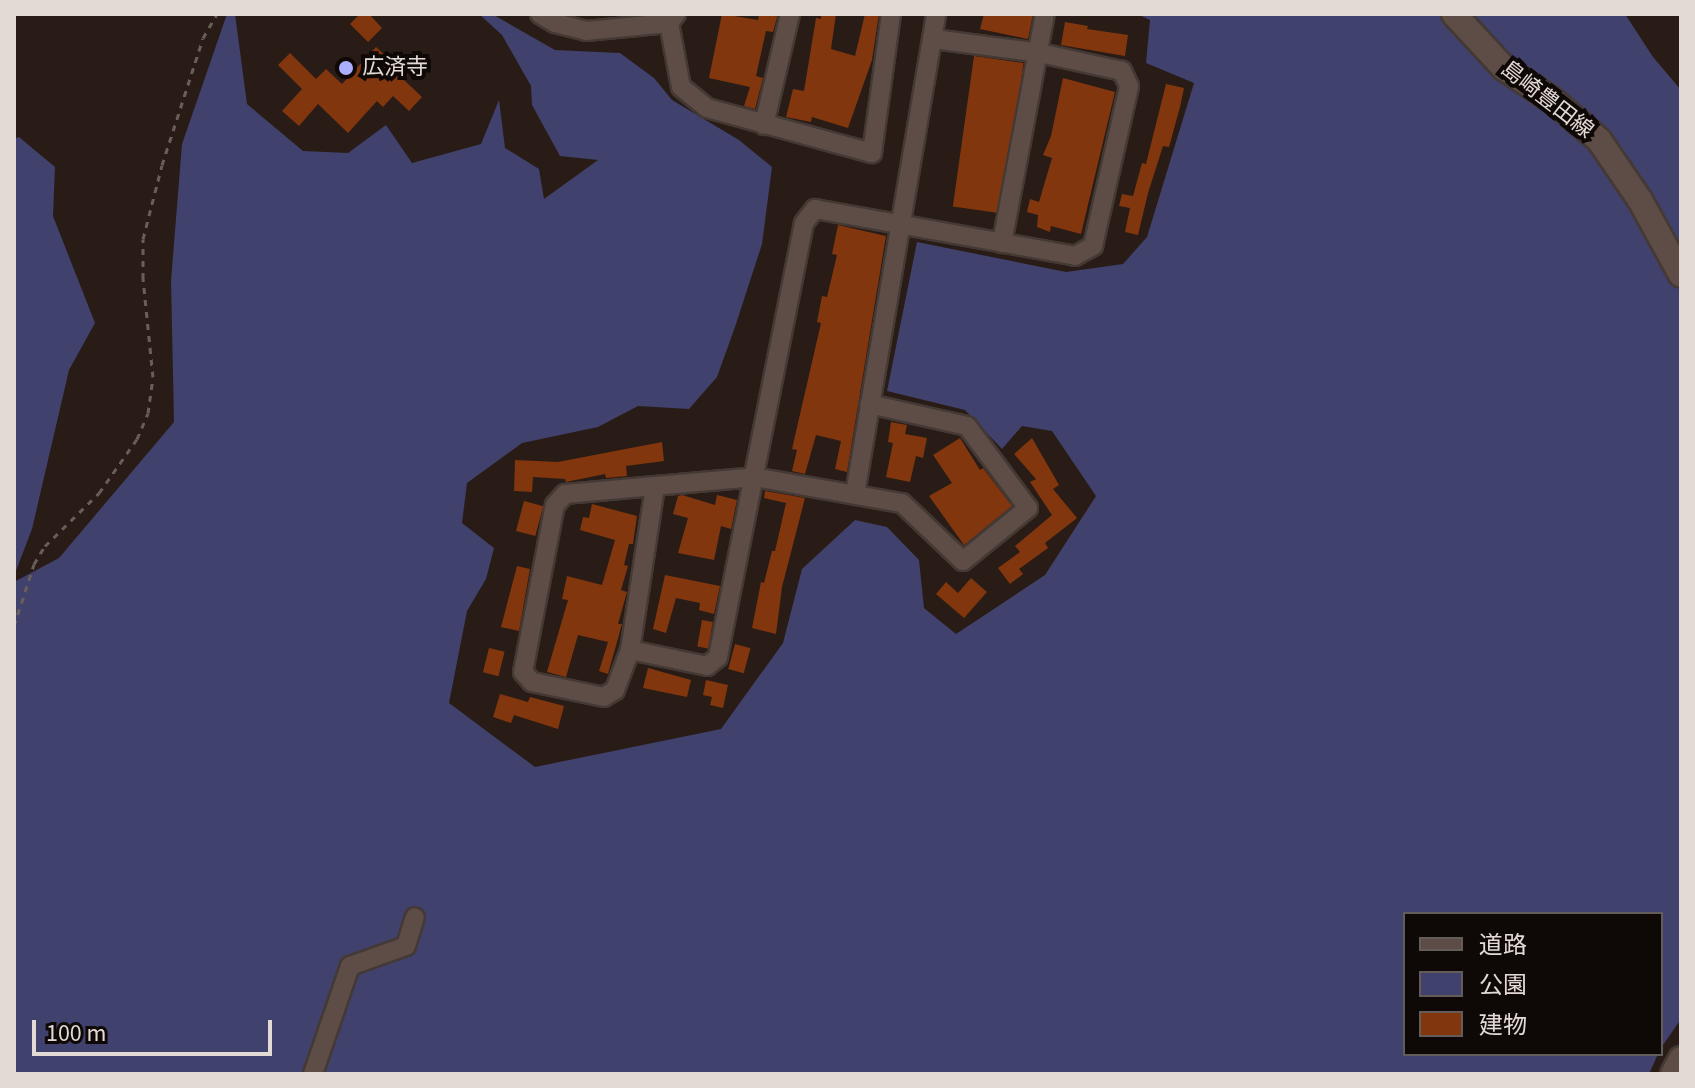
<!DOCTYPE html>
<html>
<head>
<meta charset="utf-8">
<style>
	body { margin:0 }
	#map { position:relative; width:1695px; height:1088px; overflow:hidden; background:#291c16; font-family:"Source Sans 3","Noto Sans JP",sans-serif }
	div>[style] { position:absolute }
	.green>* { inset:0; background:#40416c }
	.building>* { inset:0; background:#82360d; transform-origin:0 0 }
	.path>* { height:3px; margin-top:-1.5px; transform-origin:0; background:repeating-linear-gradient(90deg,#6a5e59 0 6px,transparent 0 12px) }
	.roads { filter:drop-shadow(2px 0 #443935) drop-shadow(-2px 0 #443935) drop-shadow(0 2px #443935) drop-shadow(0 -2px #443935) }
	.street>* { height:18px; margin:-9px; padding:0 9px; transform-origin:9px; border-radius:9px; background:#5e4d47 }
	.secondary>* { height:24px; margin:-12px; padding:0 12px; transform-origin:12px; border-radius:12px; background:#5e4d47 }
	.dots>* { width:22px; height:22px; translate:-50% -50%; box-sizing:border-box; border:4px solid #0e0806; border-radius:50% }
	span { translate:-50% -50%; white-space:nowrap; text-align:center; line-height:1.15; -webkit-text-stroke:8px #0e0806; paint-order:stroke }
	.poi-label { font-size:22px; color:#e3d9d5 }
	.left { translate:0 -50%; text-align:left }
	.street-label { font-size:22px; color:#e3d9d5 }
	.frame { position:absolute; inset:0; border:16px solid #e3d9d5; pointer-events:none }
	.legend { position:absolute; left:1403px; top:912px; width:260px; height:144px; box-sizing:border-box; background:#0e0806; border:2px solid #635c59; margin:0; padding:10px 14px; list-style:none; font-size:24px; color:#e3d9d5 }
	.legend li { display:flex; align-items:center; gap:16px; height:40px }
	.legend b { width:40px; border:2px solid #635c59 }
	.scale { position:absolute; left:32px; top:1020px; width:240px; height:36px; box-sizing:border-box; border:4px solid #e3d9d5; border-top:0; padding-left:10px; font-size:24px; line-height:28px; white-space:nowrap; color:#e3d9d5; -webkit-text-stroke:6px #0e0806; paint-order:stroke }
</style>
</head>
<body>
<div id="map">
	<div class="green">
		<i style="clip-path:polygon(227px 14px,235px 14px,247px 104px,303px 151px,348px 153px,386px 125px,412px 163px,481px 144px,499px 100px,505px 148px,539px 169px,544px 199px,598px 160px,560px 156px,532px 105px,531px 86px,502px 35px,479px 14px,492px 14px,555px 50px,620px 53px,654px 78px,672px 100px,739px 140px,772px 167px,762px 244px,735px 327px,717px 377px,689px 409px,638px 406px,598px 427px,522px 443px,467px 483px,462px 523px,494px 548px,486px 579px,467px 611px,449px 703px,535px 767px,721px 729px,783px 643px,802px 569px,855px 520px,887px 527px,919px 560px,924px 608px,956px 634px,1045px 575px,1096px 496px,1052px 431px,1022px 426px,1002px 449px,965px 410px,887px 391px,917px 242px,1066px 272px,1123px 264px,1147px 237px,1194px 83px,1146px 63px,1150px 20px,1137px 14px,1625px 14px,1653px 57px,1681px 90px,1681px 1019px,1661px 1048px,1661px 914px,1405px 914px,1405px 1054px,1658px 1054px,1649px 1074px,14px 1074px,14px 582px,59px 558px,174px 422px,171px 281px,182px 144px)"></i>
		<i style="clip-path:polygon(19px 137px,55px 167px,53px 216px,95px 323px,69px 370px,32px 529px,14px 576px,14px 139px)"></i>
	</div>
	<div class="building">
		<i style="clip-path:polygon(360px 14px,369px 14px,382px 28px,368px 42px,350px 24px)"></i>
		<i style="clip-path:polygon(722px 14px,758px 20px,759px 14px,778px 14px,773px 32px,766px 31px,756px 76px,763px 78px,755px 109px,744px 106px,750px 87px,709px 78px)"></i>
		<i style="clip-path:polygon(821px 14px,836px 14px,831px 49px,855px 56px,865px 14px,879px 14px,872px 60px,848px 128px,812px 117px,811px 122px,786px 117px,793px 89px,804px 91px,816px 18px,821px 19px)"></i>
		<i style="clip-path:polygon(984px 14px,1033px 14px,1028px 39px,980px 29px)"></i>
		<i style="clip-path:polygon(1065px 22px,1088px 26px,1087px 29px,1128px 35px,1125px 56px,1061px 45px)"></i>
		<i style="clip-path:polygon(376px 47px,408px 76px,404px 80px,422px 97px,409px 111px,393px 96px,383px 107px,377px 101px,348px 133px,318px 104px,299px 126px,282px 111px,302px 89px,278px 65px,290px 53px,316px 79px,326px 69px,342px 84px)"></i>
		<i style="left:974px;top:56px;width:50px;height:152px;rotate:8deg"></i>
		<i style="clip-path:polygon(1063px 78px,1115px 92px,1081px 234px,1051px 226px,1050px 232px,1037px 227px,1038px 215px,1027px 212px,1030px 199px,1039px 202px,1052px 158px,1043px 155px,1051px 136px)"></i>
		<i style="clip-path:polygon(1166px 84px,1184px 88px,1180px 107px,1169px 147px,1163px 146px,1148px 193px,1138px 235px,1125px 232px,1130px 208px,1119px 206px,1122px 194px,1133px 196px,1142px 163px,1146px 164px)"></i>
		<i style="clip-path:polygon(838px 225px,886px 236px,847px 472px,835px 469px,841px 441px,816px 435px,805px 474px,792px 471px,797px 450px,792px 449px,821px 323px,817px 322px,822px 296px,827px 297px,837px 255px,832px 254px)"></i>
		<i style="clip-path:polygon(891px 422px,907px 425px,905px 434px,927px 438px,923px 458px,916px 456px,910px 482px,886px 477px,893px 443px,888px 442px)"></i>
		<i style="clip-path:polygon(960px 438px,980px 470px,983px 468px,1012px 506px,964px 545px,929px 496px,952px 483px,933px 455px)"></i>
		<i style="clip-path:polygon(1032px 438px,1059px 485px,1053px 489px,1077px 518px,1045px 543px,1048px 548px,1019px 569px,1023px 574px,1010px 584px,998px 568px,1020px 552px,1015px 546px,1052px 515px,1030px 482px,1036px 479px,1014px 454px)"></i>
		<i style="clip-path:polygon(662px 442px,664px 461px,626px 466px,627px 476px,606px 478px,605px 474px,566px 482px,565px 479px,533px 477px,532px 492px,514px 491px,515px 460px,558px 462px)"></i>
		<i style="clip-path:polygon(765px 491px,805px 498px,782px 587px,776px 634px,752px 628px,761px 582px,764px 583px,772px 551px,775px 551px,786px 503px,764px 498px)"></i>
		<i style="clip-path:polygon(682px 495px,715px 505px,717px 495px,737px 500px,731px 529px,721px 526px,714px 560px,678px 553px,688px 518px,673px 514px,678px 496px)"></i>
		<i style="left:524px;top:501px;width:20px;height:31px;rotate:15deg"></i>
		<i style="clip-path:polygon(592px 504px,637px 516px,633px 544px,629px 544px,624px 565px,628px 566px,621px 590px,627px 592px,618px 624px,622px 624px,608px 674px,599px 671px,608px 642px,578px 635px,566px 677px,547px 672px,568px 600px,562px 599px,567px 576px,602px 585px,615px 540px,580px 530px,583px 517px,589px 518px)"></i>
		<i style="clip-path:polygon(517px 566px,530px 569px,519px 631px,501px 627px)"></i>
		<i style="clip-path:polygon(665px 575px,720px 586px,714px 614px,699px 610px,700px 603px,676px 598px,666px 633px,653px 629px)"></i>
		<i style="clip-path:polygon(971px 578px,987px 592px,964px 618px,936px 594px,946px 582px,958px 593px)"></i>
		<i style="left:702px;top:620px;width:11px;height:27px;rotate:10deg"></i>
		<i style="left:735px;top:644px;width:16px;height:26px;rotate:15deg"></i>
		<i style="left:489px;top:648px;width:16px;height:25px;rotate:14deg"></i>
		<i style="clip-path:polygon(648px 668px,691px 680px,687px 697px,643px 688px)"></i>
		<i style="clip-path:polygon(706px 680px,728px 685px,723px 708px,710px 705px,712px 697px,703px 695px)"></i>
		<i style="clip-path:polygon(500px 694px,528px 702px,530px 697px,564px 706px,558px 729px,514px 715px,511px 723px,493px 717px)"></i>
	</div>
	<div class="path">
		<i style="left:14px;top:626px;width:65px;rotate:-72.1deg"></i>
		<i style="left:34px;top:564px;width:21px;rotate:-59deg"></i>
		<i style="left:45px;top:546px;width:76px;rotate:-44.5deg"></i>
		<i style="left:99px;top:493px;width:66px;rotate:-54.9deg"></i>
		<i style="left:137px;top:439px;width:28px;rotate:-67deg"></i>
		<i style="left:148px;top:413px;width:36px;rotate:-82deg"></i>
		<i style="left:153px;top:377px;width:100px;rotate:-95.8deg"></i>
		<i style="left:143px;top:278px;width:39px;rotate:-90deg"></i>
		<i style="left:143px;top:239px;width:76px;rotate:-75.6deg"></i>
		<i style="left:162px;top:165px;width:133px;rotate:-72.1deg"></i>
		<i style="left:203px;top:38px;width:28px;rotate:-60deg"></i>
	</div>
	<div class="roads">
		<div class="street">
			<i style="left:540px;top:14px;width:17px;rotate:31deg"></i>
			<i style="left:555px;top:23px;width:32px;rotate:14deg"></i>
			<i style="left:586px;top:31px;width:83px;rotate:-5.5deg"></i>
			<i style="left:676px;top:14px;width:11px;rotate:128deg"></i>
			<i style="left:669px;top:23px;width:65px;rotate:79.4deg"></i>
			<i style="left:681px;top:87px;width:33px;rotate:39deg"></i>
			<i style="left:707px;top:108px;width:171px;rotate:15.3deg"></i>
			<i style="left:872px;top:153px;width:140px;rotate:-82.2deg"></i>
			<i style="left:764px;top:125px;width:114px;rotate:-76.8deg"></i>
			<i style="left:1002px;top:243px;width:233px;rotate:-79.4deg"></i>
			<i style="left:655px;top:487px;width:165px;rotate:98.7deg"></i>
			<i style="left:630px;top:650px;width:43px;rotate:110.6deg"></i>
			<i style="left:615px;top:690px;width:13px;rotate:148deg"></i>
			<i style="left:604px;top:697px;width:74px;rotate:-168.2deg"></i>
			<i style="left:532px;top:682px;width:13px;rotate:-132deg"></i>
			<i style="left:523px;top:672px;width:170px;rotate:-79.2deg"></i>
			<i style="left:555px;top:505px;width:15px;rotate:-48deg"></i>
			<i style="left:565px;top:494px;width:190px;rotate:-5.1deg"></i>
			<i style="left:754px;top:477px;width:150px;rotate:10deg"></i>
			<i style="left:902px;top:503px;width:84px;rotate:43.6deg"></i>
			<i style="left:963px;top:561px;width:84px;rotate:-39.2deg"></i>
			<i style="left:1028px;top:508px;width:102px;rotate:-126.6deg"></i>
			<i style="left:967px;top:426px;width:100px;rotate:-167.3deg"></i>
			<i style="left:855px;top:494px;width:487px;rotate:-80.4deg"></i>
			<i style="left:630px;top:650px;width:79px;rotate:11.7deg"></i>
			<i style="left:707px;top:666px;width:14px;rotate:-39deg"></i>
			<i style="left:718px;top:657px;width:442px;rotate:-78.8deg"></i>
			<i style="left:804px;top:223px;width:18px;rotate:-52deg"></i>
			<i style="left:815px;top:209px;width:264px;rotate:10.2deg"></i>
			<i style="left:1075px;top:256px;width:21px;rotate:-29deg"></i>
			<i style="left:1093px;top:246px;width:164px;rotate:-77.3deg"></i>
			<i style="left:1129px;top:86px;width:17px;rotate:-115deg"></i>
			<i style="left:1122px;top:71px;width:84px;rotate:-167.6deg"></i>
			<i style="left:1040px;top:53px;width:108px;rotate:-172.5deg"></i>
			<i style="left:313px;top:1074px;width:114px;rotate:-71.1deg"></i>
			<i style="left:350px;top:966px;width:59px;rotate:-19.7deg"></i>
			<i style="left:406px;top:946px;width:30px;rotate:-73deg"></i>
		</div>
		<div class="secondary">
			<i style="left:1454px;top:14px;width:74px;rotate:47.2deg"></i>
			<i style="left:1504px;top:68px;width:61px;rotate:33.7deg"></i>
			<i style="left:1555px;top:102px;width:58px;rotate:40.8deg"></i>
			<i style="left:1599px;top:140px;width:73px;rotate:55.7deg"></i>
			<i style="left:1640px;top:200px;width:85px;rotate:61.3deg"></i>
			<i style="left:1673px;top:1074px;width:17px;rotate:-62deg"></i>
		</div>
	</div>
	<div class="dots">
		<i style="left:346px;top:68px;background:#acaffb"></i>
	</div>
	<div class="poi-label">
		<span class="left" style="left:362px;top:68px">広済寺</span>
	</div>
	<div class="street-label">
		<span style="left:1547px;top:100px;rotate:38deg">島崎豊田線</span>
	</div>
	<div class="frame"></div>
	<ul class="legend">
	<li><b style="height:10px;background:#5e4d47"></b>道路</li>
	<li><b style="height:22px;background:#40416c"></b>公園</li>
	<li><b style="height:22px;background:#82360d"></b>建物</li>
	</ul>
	<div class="scale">100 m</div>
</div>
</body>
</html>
